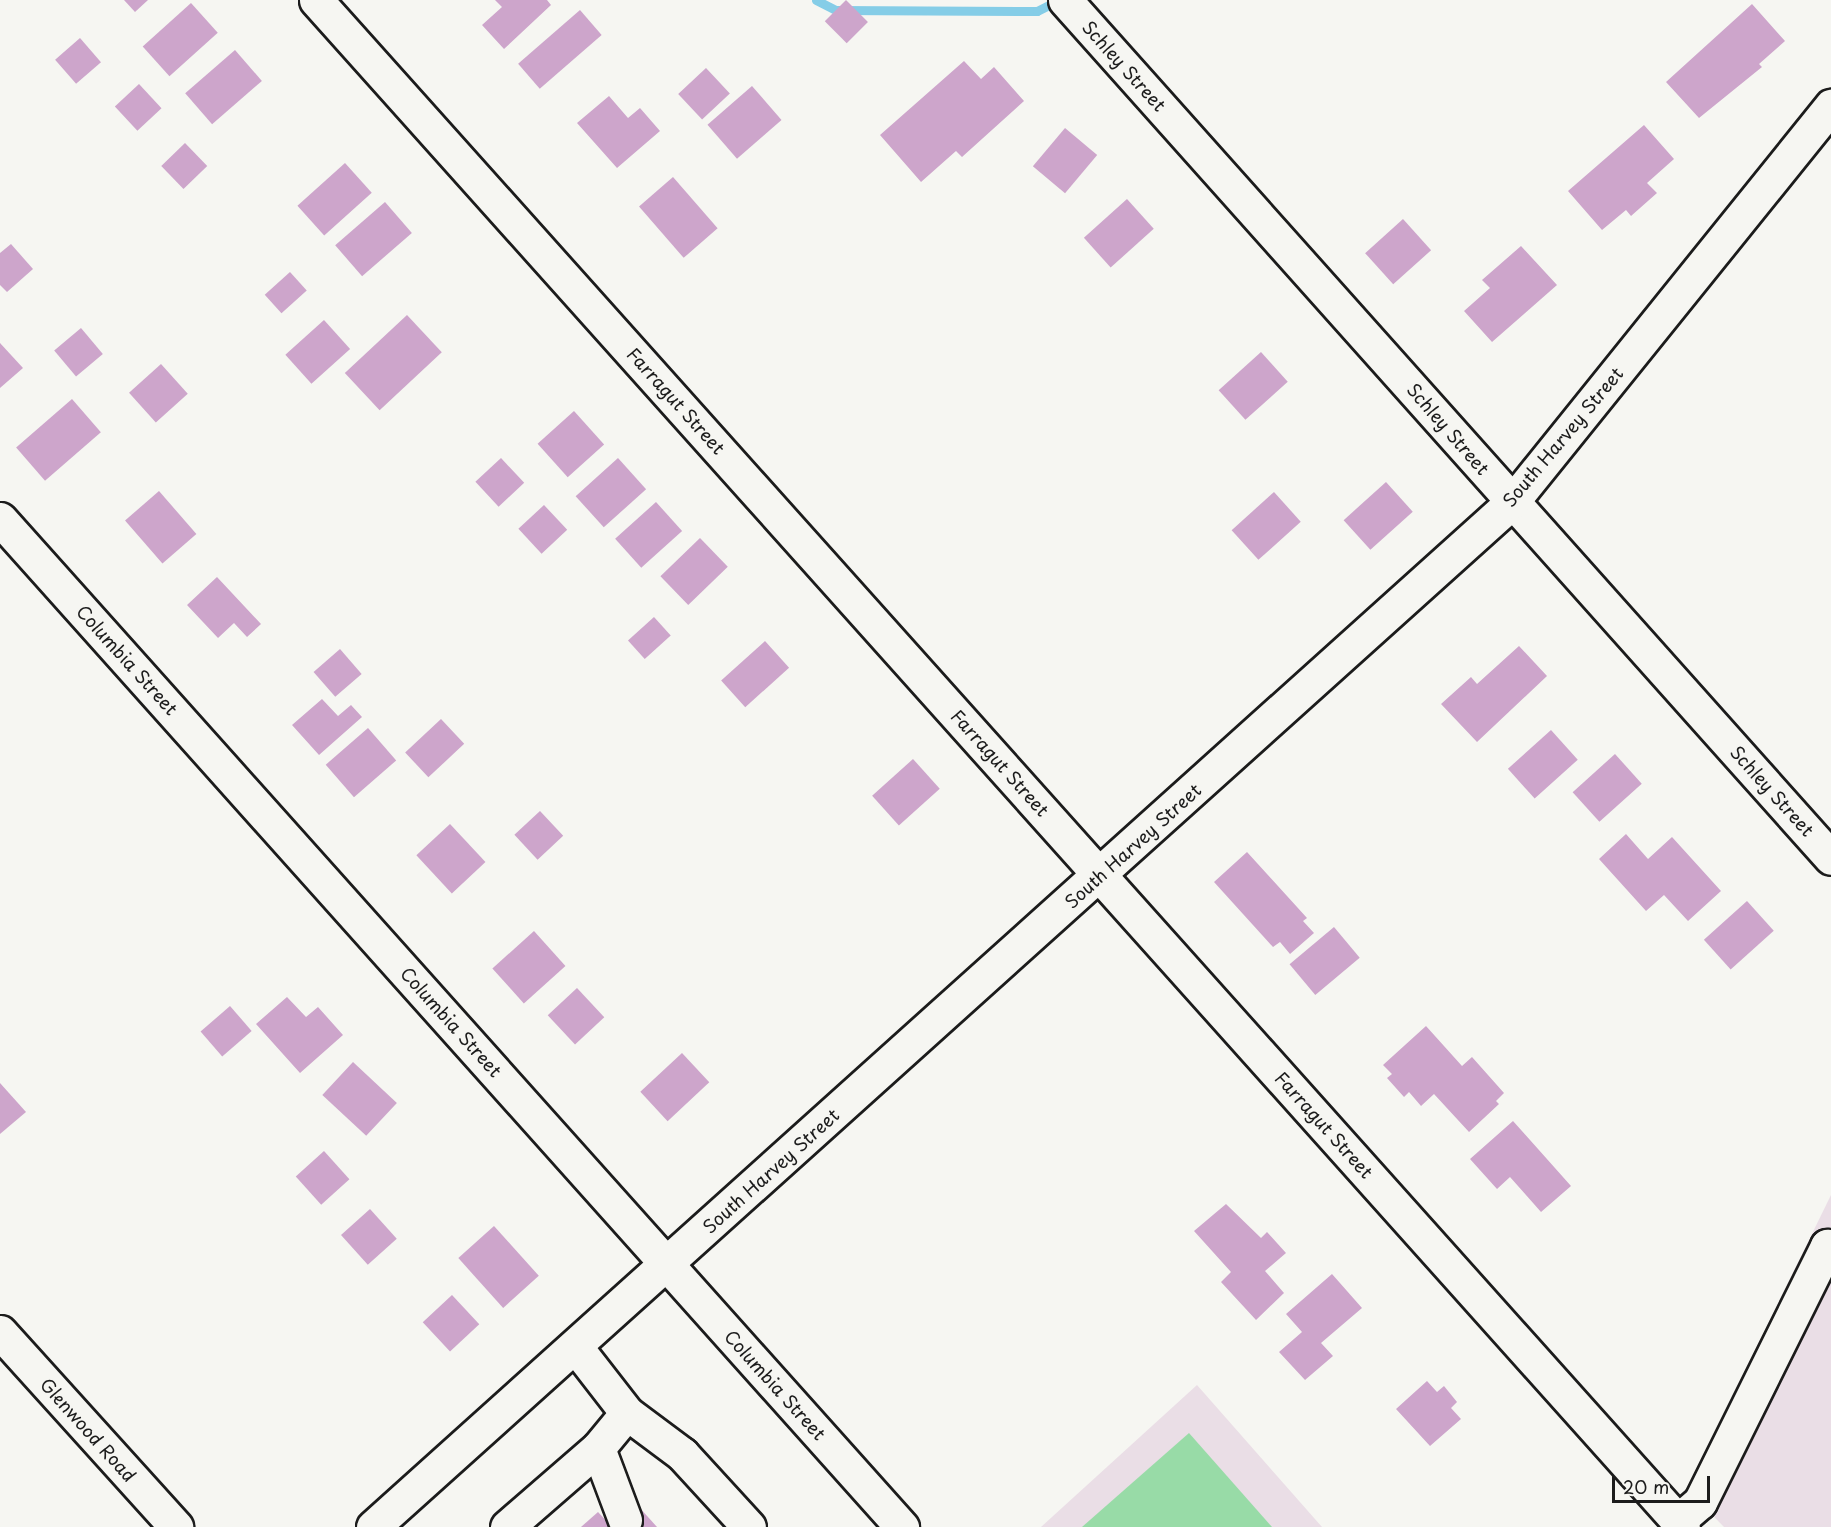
<!DOCTYPE html>
<html>
<head>
<meta charset="utf-8">
<style>
	body { margin:0 }
	#map { position:relative; width:1831px; height:1527px; overflow:hidden; background:#f6f6f2; font-family:"Playpen Sans",sans-serif }
	div>[style] { position:absolute }
	.built>* { inset:0; background:#eadee6 }
	.green>* { inset:0; background:#98dba7 }
	.stream>* { height:9px; margin:-4.5px; padding:0 4.5px; transform-origin:4.5px; border-radius:4.5px; background:#85cde7 }
	.building>* { inset:0; background:#cda5cb; transform-origin:0 0 }
	.roads { filter:drop-shadow(2px 0 #1c1c1c) drop-shadow(-2px 0 #1c1c1c) drop-shadow(0 2px #1c1c1c) drop-shadow(0 -2px #1c1c1c) }
	.minor>* { height:33px; margin:-16.5px; padding:0 16.5px; transform-origin:16.5px; border-radius:16.5px; background:#f6f6f2 }
	span { translate:-50% -50%; white-space:nowrap; text-align:center; line-height:1.15; -webkit-text-stroke:4.5px #f6f6f2; paint-order:stroke }
	.street-label { font-size:18px; color:#1c1c1c }
	.scale { position:absolute; left:1612px; top:1476px; width:98px; height:27px; box-sizing:border-box; border:3px solid #1c1c1c; border-top:0; padding-left:8px; font-size:18px; line-height:21px; white-space:nowrap; color:#1c1c1c; -webkit-text-stroke:4px #f6f6f2; paint-order:stroke }
</style>
</head>
<body>
<div id="map">
	<div class="built">
		<i style="clip-path:polygon(1831px 1195px,1831px 1527px,1724px 1527px,1687px 1489px)"></i>
		<i style="clip-path:polygon(1197px 1385px,1322px 1527px,1041px 1527px)"></i>
	</div>
	<div class="green">
		<i style="clip-path:polygon(1189px 1433px,1272px 1527px,1082px 1527px)"></i>
	</div>
	<div class="stream">
		<i style="left:816px;top:0;width:22px;rotate:27deg"></i>
		<i style="left:836px;top:10px;width:201px;rotate:0.3deg"></i>
		<i style="left:1037px;top:11px;width:25px;rotate:-27deg"></i>
	</div>
	<div class="building">
		<i style="clip-path:polygon(124px 0,148px 0,135px 12px)"></i>
		<i style="clip-path:polygon(495px 0,547px 0,551px 5px,504px 49px,482px 25px,502px 7px)"></i>
		<i style="left:846px;top:0;width:31px;height:30px;rotate:45deg"></i>
		<i style="left:191px;top:3px;width:40px;height:65px;rotate:48deg"></i>
		<i style="clip-path:polygon(1752px 4px,1785px 41px,1759px 64px,1762px 67px,1699px 118px,1666px 82px)"></i>
		<i style="left:580px;top:10px;width:33px;height:82px;rotate:49deg"></i>
		<i style="left:80px;top:38px;width:32px;height:33px;rotate:49deg"></i>
		<i style="left:235px;top:50px;width:41px;height:66px;rotate:49deg"></i>
		<i style="clip-path:polygon(964px 61px,981px 79px,994px 67px,1024px 101px,962px 157px,956px 151px,921px 182px,880px 135px)"></i>
		<i style="left:706px;top:68px;width:35px;height:38px;rotate:47deg"></i>
		<i style="left:139px;top:84px;width:33px;height:33px;rotate:47deg"></i>
		<i style="left:752px;top:86px;width:45px;height:59px;rotate:49deg"></i>
		<i style="clip-path:polygon(609px 96px,628px 118px,640px 108px,660px 131px,617px 168px,577px 123px)"></i>
		<i style="clip-path:polygon(1644px 125px,1674px 159px,1647px 183px,1657px 193px,1631px 216px,1626px 210px,1602px 230px,1568px 191px)"></i>
		<i style="left:1065px;top:128px;width:42px;height:50px;rotate:40deg"></i>
		<i style="left:185px;top:143px;width:32px;height:33px;rotate:46deg"></i>
		<i style="left:345px;top:163px;width:40px;height:64px;rotate:48deg"></i>
		<i style="left:673px;top:177px;width:68px;height:45px;rotate:49deg"></i>
		<i style="left:1127px;top:199px;width:40px;height:58px;rotate:48deg"></i>
		<i style="left:385px;top:202px;width:41px;height:66px;rotate:49deg"></i>
		<i style="left:1403px;top:219px;width:42px;height:51px;rotate:48deg"></i>
		<i style="clip-path:polygon(11px 244px,33px 269px,7px 292px,0 285px,0 253px)"></i>
		<i style="clip-path:polygon(1521px 246px,1557px 285px,1492px 342px,1464px 311px,1490px 288px,1482px 280px)"></i>
		<i style="left:290px;top:272px;width:25px;height:34px;rotate:48deg"></i>
		<i style="left:407px;top:315px;width:51px;height:85px;rotate:47deg"></i>
		<i style="left:324px;top:320px;width:39px;height:52px;rotate:48deg"></i>
		<i style="left:81px;top:328px;width:34px;height:35px;rotate:50deg"></i>
		<i style="clip-path:polygon(0 343px,23px 368px,0 388px)"></i>
		<i style="left:1261px;top:352px;width:40px;height:57px;rotate:48deg"></i>
		<i style="left:161px;top:364px;width:40px;height:43px;rotate:48deg"></i>
		<i style="left:72px;top:399px;width:44px;height:74px;rotate:49deg"></i>
		<i style="left:574px;top:411px;width:45px;height:49px;rotate:48deg"></i>
		<i style="left:501px;top:458px;width:34px;height:35px;rotate:47deg"></i>
		<i style="left:618px;top:458px;width:42px;height:57px;rotate:48deg"></i>
		<i style="left:1386px;top:482px;width:40px;height:57px;rotate:48deg"></i>
		<i style="left:159px;top:491px;width:57px;height:45px;rotate:49deg"></i>
		<i style="left:1274px;top:492px;width:40px;height:57px;rotate:48deg"></i>
		<i style="left:656px;top:502px;width:39px;height:55px;rotate:48deg"></i>
		<i style="left:544px;top:505px;width:34px;height:35px;rotate:47deg"></i>
		<i style="left:700px;top:538px;width:40px;height:55px;rotate:46deg"></i>
		<i style="clip-path:polygon(217px 577px,261px 624px,247px 637px,234px 623px,218px 638px,187px 605px)"></i>
		<i style="left:654px;top:617px;width:25px;height:35px;rotate:48deg"></i>
		<i style="left:765px;top:641px;width:36px;height:59px;rotate:48deg"></i>
		<i style="clip-path:polygon(1519px 646px,1547px 676px,1477px 742px,1441px 704px,1471px 677px,1477px 684px)"></i>
		<i style="left:340px;top:649px;width:33px;height:35px;rotate:49deg"></i>
		<i style="clip-path:polygon(322px 699px,338px 716px,351px 705px,362px 717px,319px 755px,292px 725px)"></i>
		<i style="left:441px;top:719px;width:34px;height:49px;rotate:47deg"></i>
		<i style="left:368px;top:728px;width:43px;height:56px;rotate:49deg"></i>
		<i style="left:1551px;top:730px;width:40px;height:58px;rotate:48deg"></i>
		<i style="left:1615px;top:754px;width:40px;height:57px;rotate:48deg"></i>
		<i style="left:913px;top:759px;width:40px;height:55px;rotate:48deg"></i>
		<i style="left:540px;top:811px;width:34px;height:35px;rotate:47deg"></i>
		<i style="left:450px;top:824px;width:52px;height:46px;rotate:47deg"></i>
		<i style="clip-path:polygon(1626px 834px,1648px 859px,1672px 837px,1721px 891px,1688px 921px,1664px 895px,1646px 911px,1599px 859px)"></i>
		<i style="clip-path:polygon(1247px 852px,1307px 918px,1303px 921px,1314px 933px,1290px 954px,1280px 942px,1273px 947px,1214px 882px)"></i>
		<i style="left:1747px;top:901px;width:40px;height:58px;rotate:48deg"></i>
		<i style="left:1334px;top:927px;width:40px;height:58px;rotate:50deg"></i>
		<i style="left:534px;top:931px;width:47px;height:56px;rotate:48deg"></i>
		<i style="left:577px;top:988px;width:40px;height:40px;rotate:47deg"></i>
		<i style="clip-path:polygon(287px 997px,306px 1017px,318px 1007px,343px 1035px,300px 1073px,256px 1024px)"></i>
		<i style="left:230px;top:1006px;width:33px;height:39px;rotate:49deg"></i>
		<i style="clip-path:polygon(1426px 1026px,1462px 1066px,1472px 1057px,1504px 1093px,1496px 1101px,1499px 1104px,1469px 1132px,1434px 1094px,1421px 1106px,1409px 1092px,1404px 1097px,1387px 1078px,1392px 1074px,1383px 1065px)"></i>
		<i style="left:682px;top:1053px;width:40px;height:57px;rotate:47deg"></i>
		<i style="left:353px;top:1062px;width:60px;height:45px;rotate:43deg"></i>
		<i style="clip-path:polygon(0 1083px,26px 1112px,0 1134px)"></i>
		<i style="clip-path:polygon(1513px 1121px,1571px 1186px,1541px 1212px,1510px 1177px,1497px 1189px,1470px 1159px)"></i>
		<i style="left:324px;top:1151px;width:38px;height:38px;rotate:48deg"></i>
		<i style="clip-path:polygon(1226px 1204px,1261px 1238px,1267px 1232px,1286px 1253px,1265px 1271px,1284px 1293px,1256px 1320px,1221px 1282px,1231px 1272px,1194px 1231px)"></i>
		<i style="left:370px;top:1209px;width:40px;height:39px;rotate:48deg"></i>
		<i style="left:494px;top:1226px;width:67px;height:48px;rotate:48deg"></i>
		<i style="clip-path:polygon(1332px 1274px,1362px 1308px,1321px 1343px,1333px 1356px,1305px 1380px,1279px 1352px,1302px 1332px,1286px 1314px)"></i>
		<i style="left:452px;top:1295px;width:40px;height:40px;rotate:47deg"></i>
		<i style="clip-path:polygon(1427px 1381px,1437px 1392px,1444px 1386px,1457px 1402px,1451px 1408px,1461px 1419px,1430px 1446px,1396px 1409px)"></i>
		<i style="clip-path:polygon(639px 1507px,657px 1527px,616px 1527px)"></i>
		<i style="clip-path:polygon(598px 1512px,612px 1527px,581px 1527px)"></i>
	</div>
	<div class="roads">
		<div class="minor">
			<i style="left:316px;top:0;width:2049px;rotate:48.16deg"></i>
			<i style="left:1065px;top:0;width:1150px;rotate:48.24deg"></i>
			<i style="left:0;top:519px;width:1353px;rotate:48.18deg"></i>
			<i style="left:0;top:1332px;width:263px;rotate:47.9deg"></i>
			<i style="left:575px;top:1346px;width:85px;rotate:52.2deg"></i>
			<i style="left:627px;top:1413px;width:69px;rotate:36.7deg"></i>
			<i style="left:682px;top:1454px;width:99px;rotate:47.5deg"></i>
			<i style="left:625px;top:1520px;width:77px;rotate:-110.6deg"></i>
			<i style="left:598px;top:1448px;width:45px;rotate:-50.4deg"></i>
			<i style="left:1678px;top:1521px;width:29px;rotate:-41deg"></i>
			<i style="left:1700px;top:1502px;width:286px;rotate:-63.6deg"></i>
			<i style="left:1827px;top:1246px;width:5px;rotate:37deg"></i>
			<i style="left:373px;top:1527px;width:1532px;rotate:-41.98deg"></i>
			<i style="left:1512px;top:502px;width:509px;rotate:-51.15deg"></i>
			<i style="left:507px;top:1527px;width:121px;rotate:-41deg"></i>
		</div>
	</div>
	<div class="street-label">
		<span style="left:1124px;top:66px;rotate:48deg">Schley Street</span>
		<span style="left:676px;top:401px;rotate:48deg">Farragut Street</span>
		<span style="left:1448px;top:429px;rotate:49deg">Schley Street</span>
		<span style="left:1563px;top:437px;rotate:-50deg">South Harvey Street</span>
		<span style="left:127px;top:660px;rotate:48deg">Columbia Street</span>
		<span style="left:1000px;top:763px;rotate:48deg">Farragut Street</span>
		<span style="left:1772px;top:791px;rotate:48deg">Schley Street</span>
		<span style="left:1133px;top:846px;rotate:-42deg">South Harvey Street</span>
		<span style="left:451px;top:1022px;rotate:48deg">Columbia Street</span>
		<span style="left:1324px;top:1125px;rotate:48deg">Farragut Street</span>
		<span style="left:771px;top:1171px;rotate:-42deg">South Harvey Street</span>
		<span style="left:775px;top:1385px;rotate:48deg">Columbia Street</span>
		<span style="left:88px;top:1430px;rotate:48deg">Glenwood Road</span>
	</div>
	<div class="scale">20 m</div>
</div>
</body>
</html>
